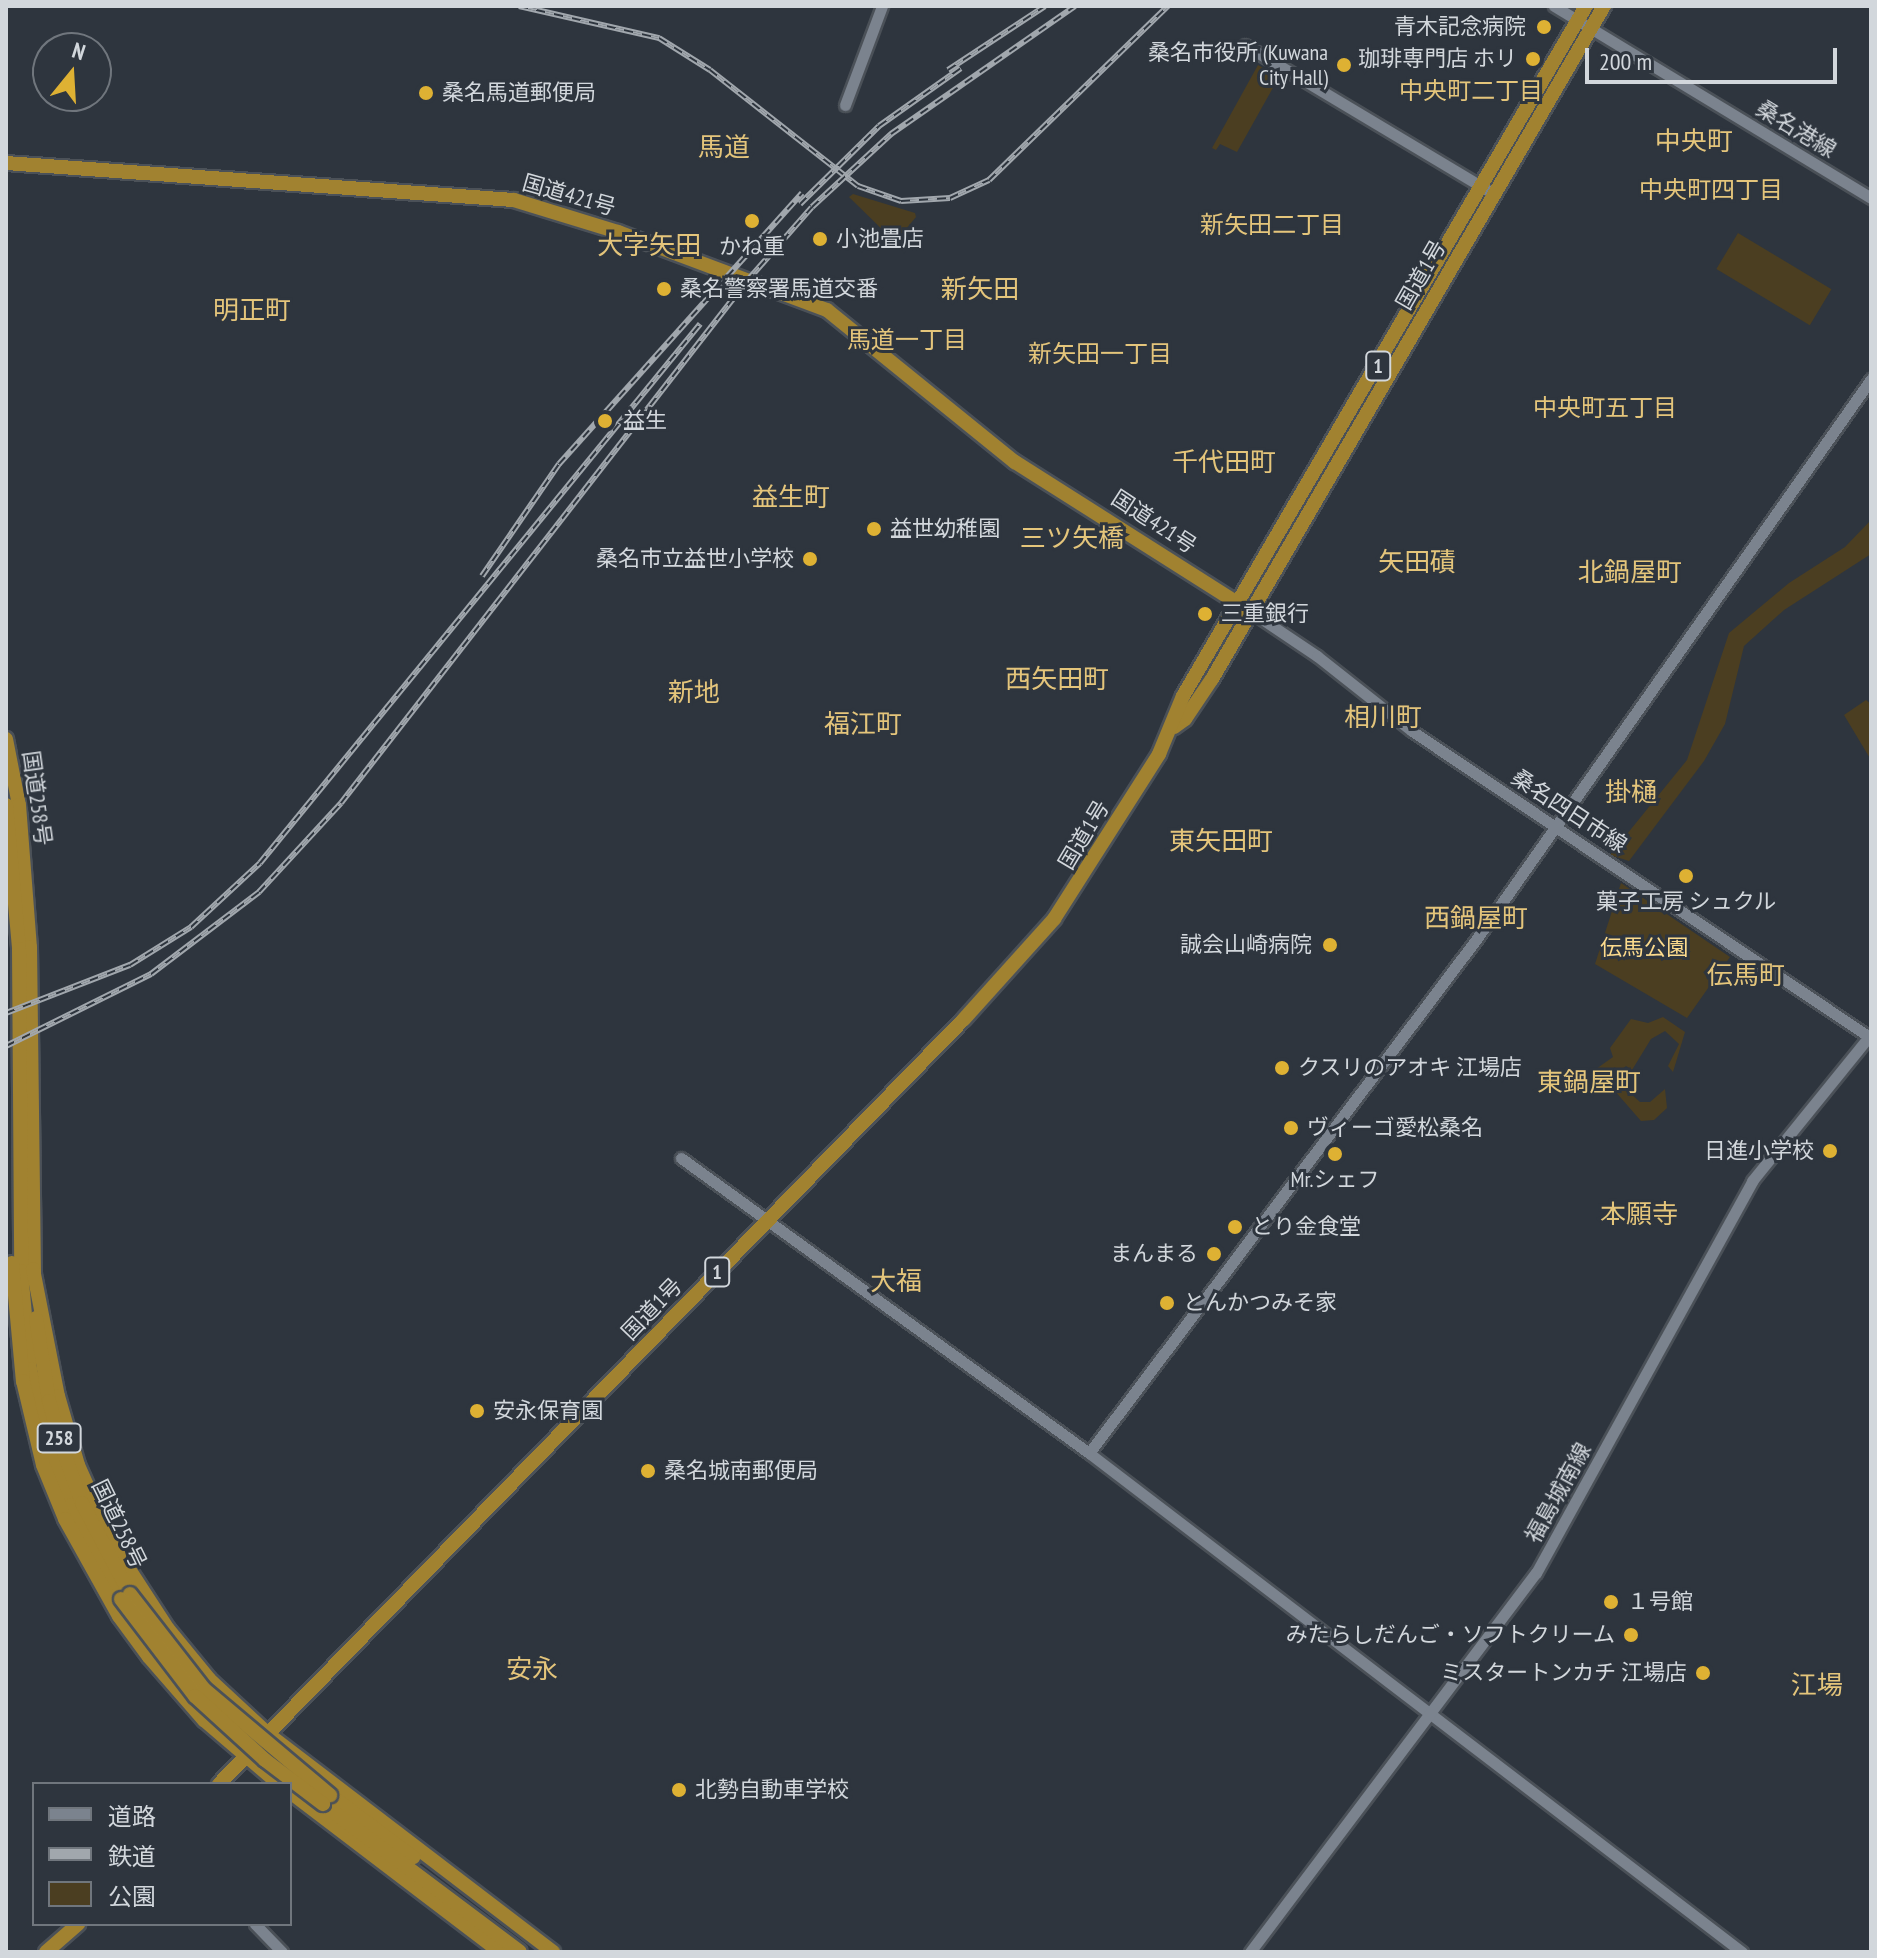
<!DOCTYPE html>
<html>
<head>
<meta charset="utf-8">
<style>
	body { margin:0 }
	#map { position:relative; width:1877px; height:1958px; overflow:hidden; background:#2e353e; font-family:"PT Sans Narrow","Noto Sans JP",sans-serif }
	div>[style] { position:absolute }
	.green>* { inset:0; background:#4b3e21; transform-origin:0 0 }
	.roads { filter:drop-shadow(2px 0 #4b5158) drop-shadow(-2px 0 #4b5158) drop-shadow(0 2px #4b5158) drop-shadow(0 -2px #4b5158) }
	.secondary>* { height:11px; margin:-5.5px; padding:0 5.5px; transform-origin:5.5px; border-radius:5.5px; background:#7b838e }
	.highway>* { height:14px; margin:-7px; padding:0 7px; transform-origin:7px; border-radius:7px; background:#a18230 }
	.rail>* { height:6px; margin-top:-3px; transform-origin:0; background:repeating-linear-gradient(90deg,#2e353e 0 9px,#a1a7ad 0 18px); box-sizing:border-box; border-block:2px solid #a1a7ad }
	.bridges { filter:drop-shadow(2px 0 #4b5158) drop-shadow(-2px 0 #4b5158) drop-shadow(0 2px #4b5158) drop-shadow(0 -2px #4b5158) }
	.highway-bridge>* { height:14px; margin:-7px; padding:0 7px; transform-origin:7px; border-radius:7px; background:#a18230 }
	.dots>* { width:22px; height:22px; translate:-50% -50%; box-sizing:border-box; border:4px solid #2e353e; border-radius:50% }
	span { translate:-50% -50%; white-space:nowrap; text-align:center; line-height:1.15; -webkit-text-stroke:6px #2e353e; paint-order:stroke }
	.shield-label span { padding:2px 6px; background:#2e353e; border:2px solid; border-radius:6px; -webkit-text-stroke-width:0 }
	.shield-label { font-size:20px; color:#d2d7dc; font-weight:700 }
	.poi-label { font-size:22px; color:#d2d7dc }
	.right { translate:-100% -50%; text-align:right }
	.left { translate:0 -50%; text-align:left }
	.street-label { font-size:22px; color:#d2d7dc }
	.park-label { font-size:22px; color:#fcdb8d }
	.neighbourhood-label { font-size:24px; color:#e4c57b }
	.quarter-label { font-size:26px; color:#e4c57b }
	.frame { position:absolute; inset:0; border:8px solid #d2d7dc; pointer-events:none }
	.legend { position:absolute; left:32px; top:1782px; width:260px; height:144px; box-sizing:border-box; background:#2e353e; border:2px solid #70767d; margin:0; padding:10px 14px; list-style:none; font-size:24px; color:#d2d7dc }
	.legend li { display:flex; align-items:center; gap:16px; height:40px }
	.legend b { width:40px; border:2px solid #70767d }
	.north { position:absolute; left:32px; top:32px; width:80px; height:80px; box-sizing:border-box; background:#2e353e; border:2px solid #70767d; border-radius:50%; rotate:18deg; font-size:22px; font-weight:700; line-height:32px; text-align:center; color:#d2d7dc }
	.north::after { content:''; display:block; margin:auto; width:28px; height:36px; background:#deb133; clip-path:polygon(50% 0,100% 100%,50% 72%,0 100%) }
	.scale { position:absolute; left:1585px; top:48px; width:252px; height:36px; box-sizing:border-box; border:4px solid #d2d7dc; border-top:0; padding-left:10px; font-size:24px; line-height:28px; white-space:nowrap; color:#d2d7dc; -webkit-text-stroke:6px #2e353e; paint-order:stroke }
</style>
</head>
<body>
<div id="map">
	<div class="green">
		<i style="clip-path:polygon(1258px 65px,1279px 77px,1237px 152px,1220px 144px,1216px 150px,1212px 148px)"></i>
		<i style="clip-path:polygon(853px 194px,915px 213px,916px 217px,895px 242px,849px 197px)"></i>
		<i style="left:1738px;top:233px;width:109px;height:42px;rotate:31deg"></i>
		<i style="clip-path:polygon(1871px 520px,1871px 554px,1784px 610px,1744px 646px,1725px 724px,1704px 761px,1629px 861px,1610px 855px,1687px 760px,1729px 633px,1789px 583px,1845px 547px)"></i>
		<i style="clip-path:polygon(1866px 700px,1871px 704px,1871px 760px,1844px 715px)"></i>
		<i style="clip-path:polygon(1621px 883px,1730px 957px,1687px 1018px,1595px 964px)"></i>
		<i style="clip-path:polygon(1663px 1017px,1685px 1032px,1673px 1072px,1668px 1066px,1679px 1044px,1665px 1031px,1651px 1039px,1632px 1070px,1626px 1066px,1608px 1080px,1596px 1069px,1613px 1057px,1610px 1048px,1631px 1019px,1648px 1023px)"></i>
		<i style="clip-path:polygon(1621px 1085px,1640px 1102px,1650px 1102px,1665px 1089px,1667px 1108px,1654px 1120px,1641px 1121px,1614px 1090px)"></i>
	</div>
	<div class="roads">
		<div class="secondary">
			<i style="left:1554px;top:6px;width:371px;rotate:31.2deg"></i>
			<i style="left:1245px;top:45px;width:290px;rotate:30.9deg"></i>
			<i style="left:845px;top:105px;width:106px;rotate:-69.5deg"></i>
			<i style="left:1250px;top:611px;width:81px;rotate:33.9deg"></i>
			<i style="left:1317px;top:656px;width:121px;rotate:38.3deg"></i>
			<i style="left:1412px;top:731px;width:552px;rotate:33.78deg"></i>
			<i style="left:681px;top:1158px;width:503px;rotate:35.87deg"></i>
			<i style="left:1089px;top:1453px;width:822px;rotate:37.39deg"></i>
			<i style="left:1089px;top:1453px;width:641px;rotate:-52.99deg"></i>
			<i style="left:1475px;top:941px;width:688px;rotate:-54.83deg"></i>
			<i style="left:255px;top:1924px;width:39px;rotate:46deg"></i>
			<i style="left:1250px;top:1952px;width:475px;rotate:-53deg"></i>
			<i style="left:1536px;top:1573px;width:448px;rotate:-61.1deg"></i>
			<i style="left:1752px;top:1181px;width:189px;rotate:-51deg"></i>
		</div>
		<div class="highway">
			<i style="left:6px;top:163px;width:509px;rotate:4.17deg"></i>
			<i style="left:514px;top:200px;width:109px;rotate:17.1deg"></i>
			<i style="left:618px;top:232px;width:223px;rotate:20.5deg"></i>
			<i style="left:827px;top:310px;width:242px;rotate:39deg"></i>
			<i style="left:1015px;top:462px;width:278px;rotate:32.4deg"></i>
			<i style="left:1174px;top:727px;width:14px;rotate:-36deg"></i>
			<i style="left:1185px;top:719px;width:48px;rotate:-56deg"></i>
			<i style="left:1212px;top:679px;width:779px;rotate:-59.78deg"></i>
			<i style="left:6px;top:739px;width:67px;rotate:78.9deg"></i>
			<i style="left:19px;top:805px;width:142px;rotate:85.6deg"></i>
			<i style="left:30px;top:947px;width:330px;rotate:89.3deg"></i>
			<i style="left:6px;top:805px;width:145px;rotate:84.8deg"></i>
			<i style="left:19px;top:949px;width:322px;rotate:89.6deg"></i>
			<i style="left:21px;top:1271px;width:98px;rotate:84.8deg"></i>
			<i style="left:30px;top:1369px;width:65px;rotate:77.5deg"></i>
			<i style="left:44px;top:1432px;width:78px;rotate:69.7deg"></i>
			<i style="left:71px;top:1505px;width:106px;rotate:62deg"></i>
			<i style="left:12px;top:1263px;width:119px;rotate:84.7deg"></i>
			<i style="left:23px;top:1381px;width:86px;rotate:76.6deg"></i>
			<i style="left:43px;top:1465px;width:58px;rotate:67.8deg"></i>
			<i style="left:65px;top:1519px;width:111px;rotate:60.9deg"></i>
			<i style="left:119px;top:1616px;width:51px;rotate:53.8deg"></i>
			<i style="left:149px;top:1657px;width:84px;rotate:48.9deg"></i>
			<i style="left:204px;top:1720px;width:99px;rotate:40.5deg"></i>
			<i style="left:33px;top:1269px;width:129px;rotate:78.9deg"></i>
			<i style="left:58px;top:1396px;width:72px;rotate:73.8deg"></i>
			<i style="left:78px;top:1465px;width:89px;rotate:66deg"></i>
			<i style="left:114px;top:1546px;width:99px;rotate:57deg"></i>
			<i style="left:168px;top:1629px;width:65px;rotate:50.6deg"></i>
			<i style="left:209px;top:1679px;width:81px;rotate:43deg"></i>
			<i style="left:268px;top:1734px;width:359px;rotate:37.4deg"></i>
			<i style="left:36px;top:1318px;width:84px;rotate:81.1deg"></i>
			<i style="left:49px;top:1401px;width:54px;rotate:73.9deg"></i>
			<i style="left:64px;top:1453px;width:53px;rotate:70.2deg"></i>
			<i style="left:82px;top:1503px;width:103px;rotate:62.2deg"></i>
			<i style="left:219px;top:1784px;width:1068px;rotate:-45.76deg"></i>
			<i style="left:964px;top:1019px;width:135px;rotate:-48deg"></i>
			<i style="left:1054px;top:919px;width:196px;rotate:-57.5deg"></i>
			<i style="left:1159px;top:754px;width:63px;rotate:-67.5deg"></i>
			<i style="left:1183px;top:696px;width:799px;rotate:-59.71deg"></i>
			<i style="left:290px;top:1792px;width:264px;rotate:37.3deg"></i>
			<i style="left:330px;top:1795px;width:104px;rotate:36.8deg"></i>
			<i style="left:323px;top:1804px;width:246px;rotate:36.9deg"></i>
			<i style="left:46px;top:1952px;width:43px;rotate:-41.2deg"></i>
		</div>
	</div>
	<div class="rail">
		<i style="left:519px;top:6px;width:144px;rotate:12.9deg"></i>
		<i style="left:659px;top:38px;width:60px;rotate:32.1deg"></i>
		<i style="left:710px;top:70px;width:188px;rotate:38.1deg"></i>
		<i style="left:858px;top:186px;width:46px;rotate:19.2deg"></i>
		<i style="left:901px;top:201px;width:49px;rotate:-3.5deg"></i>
		<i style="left:950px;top:198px;width:43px;rotate:-24.8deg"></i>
		<i style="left:989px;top:180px;width:250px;rotate:-44.2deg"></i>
		<i style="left:948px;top:70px;width:116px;rotate:-33.4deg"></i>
		<i style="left:800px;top:204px;width:111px;rotate:-44.6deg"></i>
		<i style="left:879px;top:126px;width:100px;rotate:-35.3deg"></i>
		<i style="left:482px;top:576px;width:136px;rotate:-55.5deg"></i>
		<i style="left:559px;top:464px;width:364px;rotate:-48.1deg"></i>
		<i style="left:6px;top:1013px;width:133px;rotate:-21.2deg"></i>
		<i style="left:130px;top:965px;width:72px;rotate:-31.9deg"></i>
		<i style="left:191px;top:927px;width:94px;rotate:-42.8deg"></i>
		<i style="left:260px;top:863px;width:696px;rotate:-50.77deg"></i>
		<i style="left:6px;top:1046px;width:162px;rotate:-26.4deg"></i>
		<i style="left:151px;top:974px;width:136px;rotate:-37.2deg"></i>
		<i style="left:259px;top:892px;width:121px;rotate:-47.3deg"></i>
		<i style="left:341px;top:803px;width:661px;rotate:-52.13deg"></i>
		<i style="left:747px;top:281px;width:98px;rotate:-48.7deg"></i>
		<i style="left:812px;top:207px;width:108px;rotate:-42.7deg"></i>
		<i style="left:891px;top:134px;width:224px;rotate:-34.8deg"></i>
	</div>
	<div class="bridges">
		<div class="highway-bridge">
			<i style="left:130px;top:1594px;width:120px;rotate:52.1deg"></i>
			<i style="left:204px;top:1689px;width:165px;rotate:40.1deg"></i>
			<i style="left:121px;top:1599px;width:122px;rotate:52.7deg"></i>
			<i style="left:195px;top:1696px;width:95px;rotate:42.4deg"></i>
			<i style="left:265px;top:1760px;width:73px;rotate:37.2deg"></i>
		</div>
	</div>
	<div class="dots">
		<i style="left:1544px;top:27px;background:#deb133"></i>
		<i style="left:1533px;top:59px;background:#deb133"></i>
		<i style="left:1344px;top:65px;background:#deb133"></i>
		<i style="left:426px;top:93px;background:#deb133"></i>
		<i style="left:752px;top:221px;background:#deb133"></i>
		<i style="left:820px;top:239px;background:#deb133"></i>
		<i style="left:664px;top:289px;background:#deb133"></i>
		<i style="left:605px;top:421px;background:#deb133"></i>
		<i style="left:874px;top:529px;background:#deb133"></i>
		<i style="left:810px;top:559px;background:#deb133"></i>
		<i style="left:1205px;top:614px;background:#deb133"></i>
		<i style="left:1686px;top:876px;background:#deb133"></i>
		<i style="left:1330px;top:945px;background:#deb133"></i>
		<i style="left:1282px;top:1068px;background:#deb133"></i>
		<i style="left:1291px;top:1128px;background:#deb133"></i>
		<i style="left:1830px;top:1151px;background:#deb133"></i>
		<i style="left:1335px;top:1154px;background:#deb133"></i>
		<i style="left:1235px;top:1227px;background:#deb133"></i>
		<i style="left:1214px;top:1254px;background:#deb133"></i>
		<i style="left:1167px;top:1303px;background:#deb133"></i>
		<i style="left:477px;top:1411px;background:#deb133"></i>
		<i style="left:648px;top:1471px;background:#deb133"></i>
		<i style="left:1611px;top:1602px;background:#deb133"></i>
		<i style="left:1631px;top:1635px;background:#deb133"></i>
		<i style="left:1703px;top:1673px;background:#deb133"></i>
		<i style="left:679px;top:1790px;background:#deb133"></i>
	</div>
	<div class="shield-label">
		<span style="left:1378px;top:366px">1</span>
		<span style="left:717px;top:1272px">1</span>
		<span style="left:59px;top:1438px">258</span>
	</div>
	<div class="poi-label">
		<span class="right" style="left:1526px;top:27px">青木記念病院</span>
		<span class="right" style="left:1328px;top:65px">桑名市役所 (Kuwana<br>City Hall)</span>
		<span class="right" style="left:1517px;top:59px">珈琲専門店 ホリ</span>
		<span class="left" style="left:442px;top:93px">桑名馬道郵便局</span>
		<span class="left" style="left:836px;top:239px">小池畳店</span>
		<span style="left:752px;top:247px">かね重</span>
		<span class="left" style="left:680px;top:289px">桑名警察署馬道交番</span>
		<span class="left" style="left:623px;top:421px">益生</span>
		<span class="left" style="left:890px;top:529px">益世幼稚園</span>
		<span class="right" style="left:794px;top:559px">桑名市立益世小学校</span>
		<span class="left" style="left:1221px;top:614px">三重銀行</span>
		<span style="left:1686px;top:902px">菓子工房 シュクル</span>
		<span class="right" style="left:1312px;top:945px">誠会山崎病院</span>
		<span class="left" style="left:1298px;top:1068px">クスリのアオキ 江場店</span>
		<span class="left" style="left:1307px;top:1128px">ヴィーゴ愛松桑名</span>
		<span class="right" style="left:1814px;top:1151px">日進小学校</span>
		<span style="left:1335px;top:1180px">Mr.シェフ</span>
		<span class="left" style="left:1251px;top:1227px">とり金食堂</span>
		<span class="right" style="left:1198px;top:1254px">まんまる</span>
		<span class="left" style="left:1183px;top:1303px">とんかつみそ家</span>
		<span class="left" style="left:493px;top:1411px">安永保育園</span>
		<span class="left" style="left:664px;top:1471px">桑名城南郵便局</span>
		<span class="left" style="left:1627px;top:1602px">１号館</span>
		<span class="right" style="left:1615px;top:1635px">みたらしだんご・ソフトクリーム</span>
		<span class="right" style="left:1687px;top:1673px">ミスタートンカチ 江場店</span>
		<span class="left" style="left:695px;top:1790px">北勢自動車学校</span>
	</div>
	<div class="street-label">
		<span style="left:1796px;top:129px;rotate:31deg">桑名港線</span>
		<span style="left:569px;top:195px;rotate:16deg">国道421号</span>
		<span style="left:1421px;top:275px;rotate:-60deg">国道1号</span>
		<span style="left:1154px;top:522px;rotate:33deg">国道421号</span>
		<span style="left:37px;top:798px;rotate:82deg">国道258号</span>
		<span style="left:1569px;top:811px;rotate:33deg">桑名四日市線</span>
		<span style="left:1084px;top:835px;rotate:-59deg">国道1号</span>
		<span style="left:652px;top:1309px;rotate:-46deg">国道1号</span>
		<span style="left:1558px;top:1493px;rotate:-61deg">福島城南線</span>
		<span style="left:119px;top:1524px;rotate:64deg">国道258号</span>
	</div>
	<div class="park-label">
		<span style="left:1644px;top:948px">伝馬公園</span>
	</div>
	<div class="neighbourhood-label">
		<span style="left:1471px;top:91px">中央町二丁目</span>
		<span style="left:1711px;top:190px">中央町四丁目</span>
		<span style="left:1272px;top:225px">新矢田二丁目</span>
		<span style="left:907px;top:340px">馬道一丁目</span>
		<span style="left:1100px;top:354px">新矢田一丁目</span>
		<span style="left:1605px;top:408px">中央町五丁目</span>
	</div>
	<div class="quarter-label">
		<span style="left:1694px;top:141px">中央町</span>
		<span style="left:724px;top:147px">馬道</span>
		<span style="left:649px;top:245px">大字矢田</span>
		<span style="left:980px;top:289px">新矢田</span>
		<span style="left:252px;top:310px">明正町</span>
		<span style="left:1224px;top:462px">千代田町</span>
		<span style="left:791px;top:497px">益生町</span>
		<span style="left:1072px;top:538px">三ツ矢橋</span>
		<span style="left:1417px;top:562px">矢田磧</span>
		<span style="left:1630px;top:572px">北鍋屋町</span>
		<span style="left:1057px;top:679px">西矢田町</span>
		<span style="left:694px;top:692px">新地</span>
		<span style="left:1383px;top:717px">相川町</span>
		<span style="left:863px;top:724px">福江町</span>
		<span style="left:1631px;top:792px">掛樋</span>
		<span style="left:1221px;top:841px">東矢田町</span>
		<span style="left:1476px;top:918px">西鍋屋町</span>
		<span style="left:1746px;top:975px">伝馬町</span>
		<span style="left:1589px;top:1082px">東鍋屋町</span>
		<span style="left:1639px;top:1214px">本願寺</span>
		<span style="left:896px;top:1281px">大福</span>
		<span style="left:532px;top:1669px">安永</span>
		<span style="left:1817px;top:1685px">江場</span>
	</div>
	<div class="frame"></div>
	<ul class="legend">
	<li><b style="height:10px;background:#7b838e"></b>道路</li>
	<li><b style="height:10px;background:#a1a7ad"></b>鉄道</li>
	<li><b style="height:22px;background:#4b3e21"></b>公園</li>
	</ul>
	<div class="north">N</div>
	<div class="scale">200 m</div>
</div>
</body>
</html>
